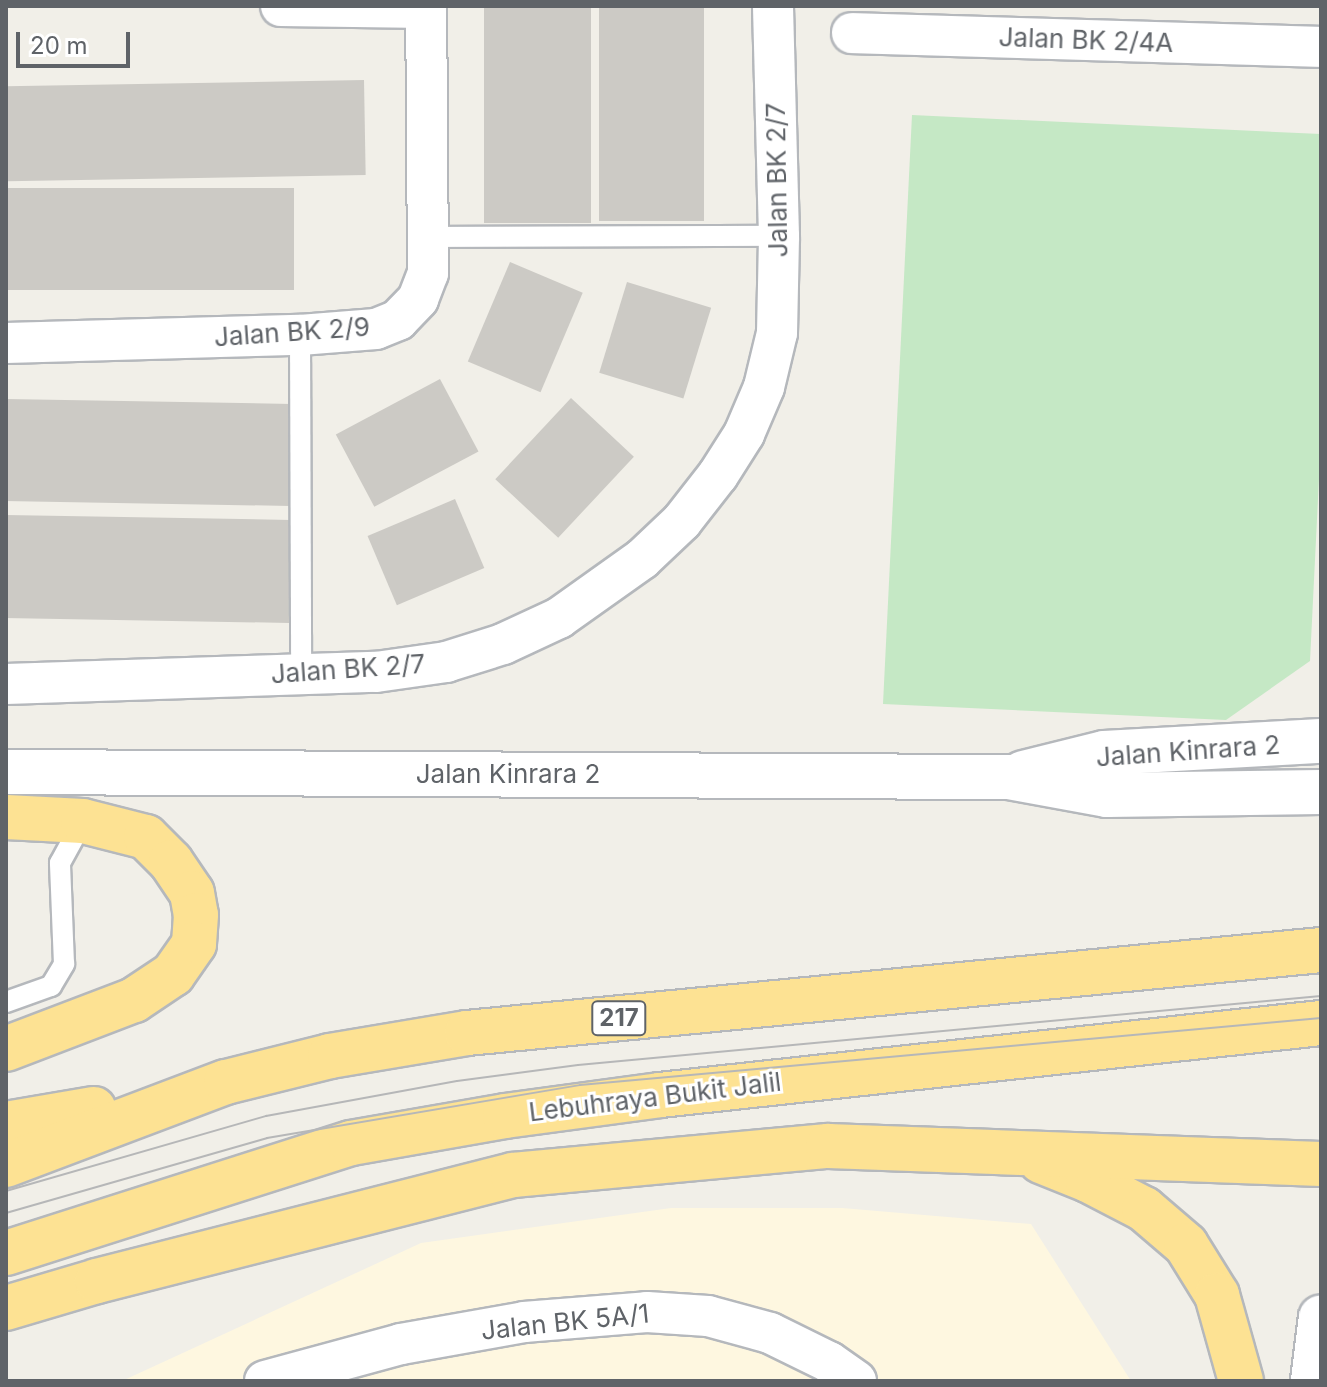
<!DOCTYPE html>
<html>
<head>
<meta charset="utf-8">
<style>
	body { margin:0 }
	#map { position:relative; width:1327px; height:1387px; overflow:hidden; background:#f1efe8; font-family:Inter,sans-serif }
	div>[style] { position:absolute }
	.commercial>* { inset:0; background:#fef7e0 }
	.green>* { inset:0; background:#c5e8c5 }
	.building>* { inset:0; background:#cccac5; transform-origin:0 0 }
	.roads { filter:drop-shadow(2px 0 #b5b8bc) drop-shadow(-2px 0 #b5b8bc) drop-shadow(0 2px #b5b8bc) drop-shadow(0 -2px #b5b8bc) }
	.lane>* { height:20px; margin:-10px; padding:0 10px; transform-origin:10px; border-radius:10px; background:#fff }
	.street>* { height:40px; margin:-20px; padding:0 20px; transform-origin:20px; border-radius:20px; background:#fff }
	.secondary>* { height:44px; margin:-22px; padding:0 22px; transform-origin:22px; border-radius:22px; background:#fff }
	.highway>* { height:44px; margin:-22px; padding:0 22px; transform-origin:22px; border-radius:22px; background:#fde293 }
	.tram>* { height:2px; margin:-1px; padding:0 1px; transform-origin:1px; border-radius:1px; background:#b6b7b8 }
	span { translate:-50% -50%; white-space:nowrap; text-align:center; line-height:1.15; -webkit-text-stroke:6px #fff; paint-order:stroke }
	.shield-label span { padding:2px 6px; background:#fff; border:2px solid; border-radius:6px; -webkit-text-stroke-width:0 }
	.shield-label { font-size:24px; color:#5f6368; font-weight:700 }
	.street-label { font-size:26px; color:#5f6368 }
	.frame { position:absolute; inset:0; border:8px solid #5f6368; pointer-events:none }
	.scale { position:absolute; left:16px; top:32px; width:114px; height:36px; box-sizing:border-box; border:4px solid #5f6368; border-top:0; padding-left:10px; font-size:24px; line-height:28px; white-space:nowrap; color:#5f6368; -webkit-text-stroke:6px #fff; paint-order:stroke }
</style>
</head>
<body>
<div id="map">
	<div class="commercial">
		<i style="clip-path:polygon(671px 1208px,842px 1208px,1031px 1224px,1131px 1381px,122px 1381px,421px 1243px)"></i>
	</div>
	<div class="green">
		<i style="clip-path:polygon(912px 115px,1321px 134px,1321px 438px,1310px 661px,1226px 720px,883px 704px)"></i>
	</div>
	<div class="building">
		<i style="left:484px;top:6px;width:107px;height:217px"></i>
		<i style="left:599px;top:6px;width:105px;height:215px"></i>
		<i style="left:364px;top:80px;width:95px;height:358px;rotate:89deg"></i>
		<i style="left:6px;top:188px;width:288px;height:102px"></i>
		<i style="left:510px;top:262px;width:79px;height:108px;rotate:23deg"></i>
		<i style="left:627px;top:282px;width:88px;height:95px;rotate:17deg"></i>
		<i style="left:440px;top:379px;width:82px;height:118px;rotate:62deg"></i>
		<i style="left:571px;top:398px;width:86px;height:111px;rotate:43deg"></i>
		<i style="left:6px;top:399px;width:286px;height:102px;rotate:1deg"></i>
		<i style="left:455px;top:499px;width:75px;height:95px;rotate:67deg"></i>
		<i style="left:6px;top:515px;width:285px;height:103px;rotate:1deg"></i>
	</div>
	<div class="roads">
		<div class="lane">
			<i style="left:428px;top:237px;width:351px;rotate:-0.2deg"></i>
			<i style="left:300px;top:335px;width:337px;rotate:89.8deg"></i>
			<i style="left:6px;top:1002px;width:48px;rotate:-19.6deg"></i>
			<i style="left:51px;top:986px;width:26px;rotate:-59deg"></i>
			<i style="left:64px;top:964px;width:101px;rotate:-92.3deg"></i>
			<i style="left:60px;top:863px;width:48px;rotate:-61.3deg"></i>
		</div>
		<div class="street">
			<i style="left:281px;top:6px;width:145px;rotate:0.8deg"></i>
			<i style="left:852px;top:33px;width:469px;rotate:1.7deg"></i>
			<i style="left:6px;top:343px;width:294px;rotate:-1.6deg"></i>
			<i style="left:300px;top:335px;width:76px;rotate:-4.5deg"></i>
			<i style="left:376px;top:329px;width:24px;rotate:-22deg"></i>
			<i style="left:398px;top:320px;width:29px;rotate:-46deg"></i>
			<i style="left:418px;top:299px;width:28px;rotate:-69deg"></i>
			<i style="left:428px;top:273px;width:267px;rotate:-90.4deg"></i>
			<i style="left:6px;top:684px;width:370px;rotate:-1.9deg"></i>
			<i style="left:376px;top:672px;width:71px;rotate:-8.1deg"></i>
			<i style="left:446px;top:662px;width:60px;rotate:-17.5deg"></i>
			<i style="left:503px;top:644px;width:62px;rotate:-24.9deg"></i>
			<i style="left:559px;top:618px;width:102px;rotate:-35.4deg"></i>
			<i style="left:642px;top:559px;width:55px;rotate:-43.5deg"></i>
			<i style="left:682px;top:521px;width:58px;rotate:-52deg"></i>
			<i style="left:718px;top:475px;width:49px;rotate:-57.6deg"></i>
			<i style="left:744px;top:434px;width:51px;rotate:-66.9deg"></i>
			<i style="left:764px;top:387px;width:56px;rotate:-76.5deg"></i>
			<i style="left:777px;top:333px;width:97px;rotate:-88.8deg"></i>
			<i style="left:779px;top:236px;width:230px;rotate:-91.5deg"></i>
			<i style="left:265px;top:1381px;width:141px;rotate:-15.2deg"></i>
			<i style="left:401px;top:1344px;width:125px;rotate:-10.1deg"></i>
			<i style="left:524px;top:1322px;width:123px;rotate:-4.6deg"></i>
			<i style="left:647px;top:1312px;width:61px;rotate:3.8deg"></i>
			<i style="left:708px;top:1316px;width:64px;rotate:15.3deg"></i>
			<i style="left:770px;top:1333px;width:66px;rotate:26.2deg"></i>
			<i style="left:829px;top:1362px;width:33px;rotate:35deg"></i>
		</div>
		<div class="secondary">
			<i style="left:6px;top:772px;width:1003px;rotate:0.29deg"></i>
			<i style="left:1009px;top:777px;width:100px;rotate:10.4deg"></i>
			<i style="left:1107px;top:795px;width:214px;rotate:-0.8deg"></i>
			<i style="left:1023px;top:773px;width:83px;rotate:-13.9deg"></i>
			<i style="left:1104px;top:753px;width:217px;rotate:-3.2deg"></i>
			<i style="left:1313px;top:1381px;width:64px;rotate:-82.9deg"></i>
		</div>
		<div class="highway">
			<i style="left:6px;top:817px;width:77px;rotate:3deg"></i>
			<i style="left:83px;top:821px;width:65px;rotate:14.3deg"></i>
			<i style="left:146px;top:837px;width:35px;rotate:45deg"></i>
			<i style="left:171px;top:862px;width:37px;rotate:56deg"></i>
			<i style="left:192px;top:893px;width:22px;rotate:80deg"></i>
			<i style="left:196px;top:915px;width:29px;rotate:94deg"></i>
			<i style="left:194px;top:944px;width:37px;rotate:125deg"></i>
			<i style="left:173px;top:974px;width:47px;rotate:146.3deg"></i>
			<i style="left:134px;top:1000px;width:137px;rotate:159.1deg"></i>
			<i style="left:6px;top:1124px;width:89px;rotate:-9.7deg"></i>
			<i style="left:1041px;top:1161px;width:51px;rotate:22deg"></i>
			<i style="left:1088px;top:1180px;width:63px;rotate:27.4deg"></i>
			<i style="left:1144px;top:1209px;width:55px;rotate:40.6deg"></i>
			<i style="left:1186px;top:1245px;width:59px;rotate:58.2deg"></i>
			<i style="left:1217px;top:1295px;width:89px;rotate:74.4deg"></i>
			<i style="left:6px;top:1165px;width:235px;rotate:-20.7deg"></i>
			<i style="left:226px;top:1082px;width:107px;rotate:-14deg"></i>
			<i style="left:330px;top:1056px;width:139px;rotate:-9.5deg"></i>
			<i style="left:467px;top:1033px;width:858px;rotate:-5.55deg"></i>
			<i style="left:6px;top:1253px;width:362px;rotate:-17.7deg"></i>
			<i style="left:351px;top:1143px;width:156px;rotate:-9.9deg"></i>
			<i style="left:505px;top:1116px;width:156px;rotate:-7.7deg"></i>
			<i style="left:660px;top:1095px;width:665px;rotate:-6.22deg"></i>
			<i style="left:6px;top:1308px;width:95px;rotate:-16.5deg"></i>
			<i style="left:97px;top:1281px;width:429px;rotate:-14.3deg"></i>
			<i style="left:513px;top:1175px;width:316px;rotate:-5.3deg"></i>
			<i style="left:828px;top:1146px;width:493px;rotate:2.1deg"></i>
		</div>
	</div>
	<div class="tram">
		<i style="left:6px;top:1191px;width:271px;rotate:-16.1deg"></i>
		<i style="left:266px;top:1116px;width:194px;rotate:-10.4deg"></i>
		<i style="left:457px;top:1081px;width:122px;rotate:-7.5deg"></i>
		<i style="left:578px;top:1065px;width:746px;rotate:-5.31deg"></i>
		<i style="left:6px;top:1213px;width:272px;rotate:-16deg"></i>
		<i style="left:267px;top:1138px;width:317px;rotate:-9.6deg"></i>
		<i style="left:580px;top:1085px;width:744px;rotate:-5.17deg"></i>
	</div>
	<div class="shield-label">
		<span style="left:619px;top:1018px">217</span>
	</div>
	<div class="street-label">
		<span style="left:1086px;top:40px;rotate:2deg">Jalan BK 2/4A</span>
		<span style="left:777px;top:180px;rotate:-91deg">Jalan BK 2/7</span>
		<span style="left:292px;top:332px;rotate:-4deg">Jalan BK 2/9</span>
		<span style="left:348px;top:669px;rotate:-4deg">Jalan BK 2/7</span>
		<span style="left:1188px;top:751px;rotate:-4deg">Jalan Kinrara 2</span>
		<span style="left:508px;top:774px">Jalan Kinrara 2</span>
		<span style="left:655px;top:1097px;rotate:-7deg">Lebuhraya Bukit Jalil</span>
		<span style="left:565px;top:1322px;rotate:-6deg">Jalan BK 5A/1</span>
	</div>
	<div class="frame"></div>
	<div class="scale">20 m</div>
</div>
</body>
</html>
